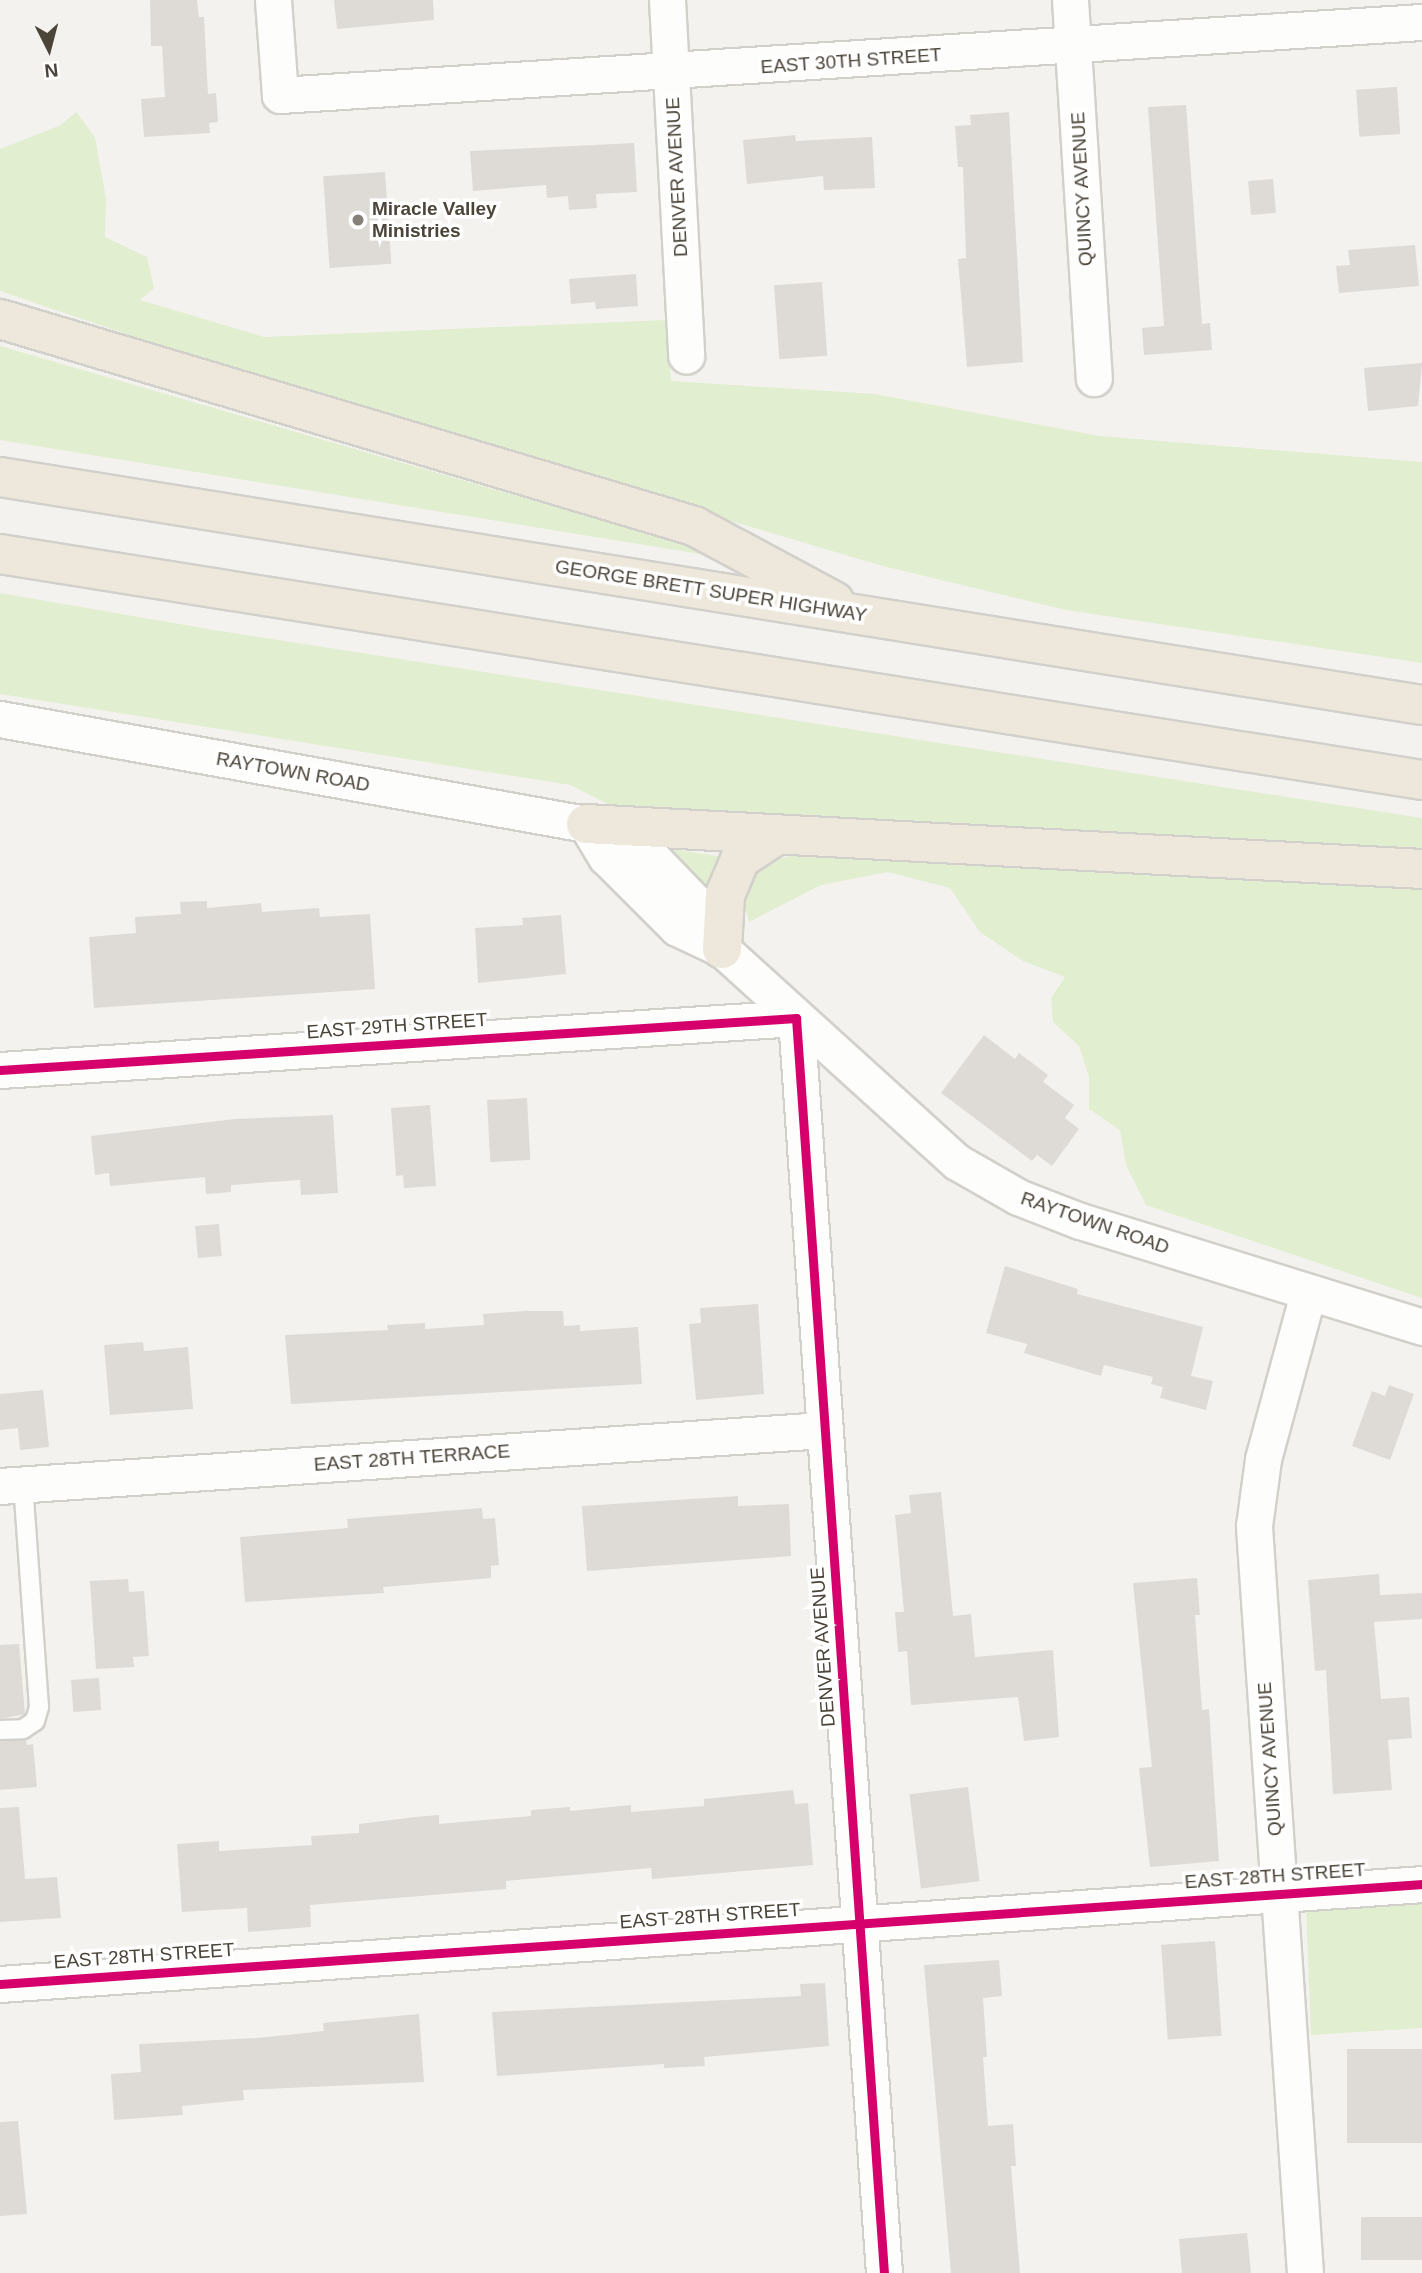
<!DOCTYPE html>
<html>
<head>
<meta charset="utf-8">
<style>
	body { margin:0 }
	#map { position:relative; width:1422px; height:2273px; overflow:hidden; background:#f4f2ee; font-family:Helvetica,sans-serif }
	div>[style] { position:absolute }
	.green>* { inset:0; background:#e1eecf }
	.building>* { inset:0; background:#dedbd6; transform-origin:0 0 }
	.roads { filter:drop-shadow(2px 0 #d2d0cb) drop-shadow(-2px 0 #d2d0cb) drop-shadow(0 2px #d2d0cb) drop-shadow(0 -2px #d2d0cb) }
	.lane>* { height:18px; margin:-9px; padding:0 9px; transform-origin:9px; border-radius:9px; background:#fdfdfc }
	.street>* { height:35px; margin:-17.5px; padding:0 17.5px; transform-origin:17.5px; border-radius:17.5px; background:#fdfdfc }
	.highway>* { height:38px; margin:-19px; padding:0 19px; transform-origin:19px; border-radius:19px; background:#ede8db }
	.cycleway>* { height:9px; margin:-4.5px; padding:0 4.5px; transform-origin:4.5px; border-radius:4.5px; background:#d6006c }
	.dots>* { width:19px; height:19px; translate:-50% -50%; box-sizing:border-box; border:4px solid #fff; border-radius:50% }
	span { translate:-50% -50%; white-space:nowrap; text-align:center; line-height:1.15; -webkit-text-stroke:7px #fff; paint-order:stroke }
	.street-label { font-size:19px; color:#4b4439 }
	.poi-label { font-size:19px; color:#4b4439; font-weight:700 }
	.left { translate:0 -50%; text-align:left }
	.north { position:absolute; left:14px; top:14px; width:70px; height:70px; -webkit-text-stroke:5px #fff; paint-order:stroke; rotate:174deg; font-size:19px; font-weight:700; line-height:28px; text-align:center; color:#4b4439 }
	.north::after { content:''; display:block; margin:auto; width:24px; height:32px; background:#4b4439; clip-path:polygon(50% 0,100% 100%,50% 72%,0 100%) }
</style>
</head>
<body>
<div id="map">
	<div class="green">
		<i style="clip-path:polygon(76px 112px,95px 137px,106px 199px,105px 237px,147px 257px,154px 288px,140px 300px,264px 337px,666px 320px,671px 381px,874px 394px,1100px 436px,1422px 462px,1422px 663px,1066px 610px,883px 566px,314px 398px,0 291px,0 149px,61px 125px)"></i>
		<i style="clip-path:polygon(0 346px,631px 529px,643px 526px,705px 545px,712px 556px,0 440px)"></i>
		<i style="clip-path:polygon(0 593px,214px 630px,1422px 818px,1422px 853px,612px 806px,570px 785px,0 694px)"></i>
		<i style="clip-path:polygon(677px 850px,723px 857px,708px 891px,663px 851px)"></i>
		<i style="clip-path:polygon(799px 854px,1422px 890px,1422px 1298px,1146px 1205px,1126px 1165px,1120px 1130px,1089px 1109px,1089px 1077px,1079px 1046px,1053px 1022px,1051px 998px,1065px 977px,1023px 961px,980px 932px,950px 888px,888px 872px,821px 885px,749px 922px,743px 899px,747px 880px,770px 861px)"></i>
		<i style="clip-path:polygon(1422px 1897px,1422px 2028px,1311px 2035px,1306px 1910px,1312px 1904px)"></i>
	</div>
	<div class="building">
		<i style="clip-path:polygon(150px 0,197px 0,199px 17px,204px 17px,208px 94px,216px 93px,218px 122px,209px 123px,210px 133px,144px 137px,141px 99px,165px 97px,162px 46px,151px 46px)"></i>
		<i style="clip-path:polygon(334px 0,433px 0,434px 20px,337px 29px)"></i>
		<i style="left:1397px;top:87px;width:47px;height:41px;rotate:86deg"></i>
		<i style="clip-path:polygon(1186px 105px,1202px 324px,1210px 323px,1212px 350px,1144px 355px,1142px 328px,1164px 326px,1148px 107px)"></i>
		<i style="clip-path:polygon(1009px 112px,1023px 362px,967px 367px,958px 259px,966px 258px,963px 167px,958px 167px,955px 126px,971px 125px,970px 115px)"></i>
		<i style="clip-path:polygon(795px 135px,796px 141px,872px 137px,875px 188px,824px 190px,823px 176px,747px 184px,743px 140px)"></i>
		<i style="clip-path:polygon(634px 143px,637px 192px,596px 194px,597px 208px,569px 210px,568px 196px,547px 198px,546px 185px,473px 191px,470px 151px)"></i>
		<i style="left:385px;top:172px;width:92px;height:62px;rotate:86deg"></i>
		<i style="left:1273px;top:179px;width:34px;height:25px;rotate:85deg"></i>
		<i style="clip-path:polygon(1415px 245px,1419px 286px,1339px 293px,1336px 266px,1350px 265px,1348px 250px)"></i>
		<i style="clip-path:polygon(636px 274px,638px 306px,596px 309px,595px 302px,571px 304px,569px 279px)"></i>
		<i style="left:822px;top:282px;width:74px;height:48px;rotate:86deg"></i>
		<i style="clip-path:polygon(1422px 363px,1418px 406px,1368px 411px,1364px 368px)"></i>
		<i style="clip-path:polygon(207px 901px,207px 908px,261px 903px,262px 912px,319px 908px,320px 917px,370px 914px,375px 989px,94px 1008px,89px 937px,136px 933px,135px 917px,181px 914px,180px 902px)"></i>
		<i style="clip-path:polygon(561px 915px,566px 974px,478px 983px,475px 928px,523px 925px,522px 918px)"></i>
		<i style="clip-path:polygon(984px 1035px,1015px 1059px,1019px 1053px,1048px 1075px,1043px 1082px,1074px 1105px,1065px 1118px,1079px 1129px,1052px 1166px,1037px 1155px,1032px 1161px,941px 1093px)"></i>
		<i style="left:527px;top:1098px;width:62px;height:40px;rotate:87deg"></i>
		<i style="clip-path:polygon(430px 1105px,436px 1186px,404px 1188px,403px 1175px,396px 1176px,391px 1108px)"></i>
		<i style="clip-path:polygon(333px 1115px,338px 1193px,301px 1195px,300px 1180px,231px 1185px,231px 1192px,206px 1194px,205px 1177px,110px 1186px,109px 1173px,95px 1175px,91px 1136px,235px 1119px)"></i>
		<i style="left:219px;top:1224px;width:32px;height:24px;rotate:85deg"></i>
		<i style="clip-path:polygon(1005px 1266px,1078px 1289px,1077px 1294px,1203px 1327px,1191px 1376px,1213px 1381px,1206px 1410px,1160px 1398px,1163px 1387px,1151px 1384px,1153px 1377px,1104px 1365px,1101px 1376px,1024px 1353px,1027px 1344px,986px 1333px)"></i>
		<i style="clip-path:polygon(758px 1304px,764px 1394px,696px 1400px,689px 1324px,701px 1323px,700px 1308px)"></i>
		<i style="clip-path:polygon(525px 1311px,563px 1311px,564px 1326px,580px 1325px,580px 1331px,638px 1327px,642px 1384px,291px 1404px,285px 1335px,388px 1330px,387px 1325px,425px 1323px,425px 1329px,484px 1325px,483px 1314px)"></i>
		<i style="clip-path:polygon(143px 1342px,144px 1351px,188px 1347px,193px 1409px,110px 1415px,104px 1345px)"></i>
		<i style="clip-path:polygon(1389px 1385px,1414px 1394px,1390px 1460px,1352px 1446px,1372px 1391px,1385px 1396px)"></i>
		<i style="clip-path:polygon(43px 1390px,49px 1447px,20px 1450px,18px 1428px,0 1430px,0 1394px)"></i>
		<i style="clip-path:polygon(941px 1492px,953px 1616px,971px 1614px,975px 1657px,1053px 1650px,1059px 1737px,1024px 1741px,1018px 1697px,911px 1705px,907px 1651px,898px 1652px,895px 1612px,904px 1612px,895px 1515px,911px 1513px,909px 1495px)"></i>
		<i style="clip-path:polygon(738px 1496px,738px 1506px,789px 1504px,791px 1556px,587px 1571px,582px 1506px)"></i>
		<i style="clip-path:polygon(482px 1508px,483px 1519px,495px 1518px,499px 1565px,491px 1566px,491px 1578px,383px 1587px,384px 1593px,245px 1602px,240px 1537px,348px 1528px,347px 1519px)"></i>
		<i style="clip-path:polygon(1379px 1574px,1380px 1595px,1422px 1593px,1422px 1619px,1374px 1622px,1381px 1699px,1409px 1697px,1412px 1738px,1388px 1740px,1392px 1790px,1333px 1794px,1326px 1670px,1315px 1671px,1308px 1580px)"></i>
		<i style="clip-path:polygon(1197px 1578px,1200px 1615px,1195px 1615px,1202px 1710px,1209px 1709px,1219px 1861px,1150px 1867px,1139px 1768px,1152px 1767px,1133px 1583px)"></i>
		<i style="clip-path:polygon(128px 1579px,129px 1592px,144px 1591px,149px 1656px,133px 1657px,134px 1667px,96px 1669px,90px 1581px)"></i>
		<i style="clip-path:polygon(19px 1644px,25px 1714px,0 1719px,0 1645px)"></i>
		<i style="left:99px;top:1678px;width:32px;height:28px;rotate:86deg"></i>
		<i style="clip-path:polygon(26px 1740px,27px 1745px,33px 1744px,37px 1787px,0 1790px,0 1741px)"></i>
		<i style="left:968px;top:1787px;width:95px;height:59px;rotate:83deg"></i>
		<i style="clip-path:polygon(793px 1790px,795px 1804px,808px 1803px,813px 1865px,652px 1879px,651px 1868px,506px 1881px,506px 1889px,310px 1905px,311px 1927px,248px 1932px,247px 1908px,182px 1912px,177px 1844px,219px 1841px,219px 1851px,312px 1845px,311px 1836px,359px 1833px,359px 1824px,415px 1817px,439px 1815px,439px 1824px,531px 1816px,531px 1810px,570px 1807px,570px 1811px,631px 1805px,631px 1812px,704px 1806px,704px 1799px)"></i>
		<i style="clip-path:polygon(19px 1807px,25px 1879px,57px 1877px,61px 1918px,0 1922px,0 1808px)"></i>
		<i style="left:1215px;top:1941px;width:95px;height:54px;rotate:86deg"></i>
		<i style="clip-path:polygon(999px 1960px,1002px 1996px,983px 1998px,987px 2057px,983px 2057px,988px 2126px,1013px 2124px,1016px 2166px,1011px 2166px,1020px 2273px,951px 2273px,924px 1965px)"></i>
		<i style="clip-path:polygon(825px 1983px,829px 2046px,704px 2057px,705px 2066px,664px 2068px,664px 2064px,497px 2076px,492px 2012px,801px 1996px,800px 1984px)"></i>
		<i style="clip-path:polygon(419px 2014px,424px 2082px,243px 2090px,244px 2100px,182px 2106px,183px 2115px,114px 2120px,111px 2074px,141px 2072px,139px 2044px,257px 2038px,324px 2031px,323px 2023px)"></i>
		<i style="left:1422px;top:2049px;width:94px;height:75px;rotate:90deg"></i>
		<i style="clip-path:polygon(18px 2121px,27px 2214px,0 2216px,0 2122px)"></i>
		<i style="left:1422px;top:2217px;width:43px;height:61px;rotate:90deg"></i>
		<i style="clip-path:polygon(1247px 2233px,1251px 2273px,1182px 2273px,1179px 2239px)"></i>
	</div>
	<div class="roads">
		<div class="lane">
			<i style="left:0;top:1730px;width:23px;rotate:-2deg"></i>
			<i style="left:23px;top:1729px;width:14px;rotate:-34deg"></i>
			<i style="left:35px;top:1721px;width:15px;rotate:-74deg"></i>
			<i style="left:39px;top:1707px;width:223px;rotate:-94.1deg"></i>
		</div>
		<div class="street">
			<i style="left:273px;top:0;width:95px;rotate:85.8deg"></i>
			<i style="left:280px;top:95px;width:1144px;rotate:-3.66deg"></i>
			<i style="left:667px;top:0;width:356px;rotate:86.9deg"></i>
			<i style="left:1070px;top:0;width:379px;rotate:86.4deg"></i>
			<i style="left:0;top:719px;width:595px;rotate:10.16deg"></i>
			<i style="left:586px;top:824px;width:53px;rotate:18.8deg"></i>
			<i style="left:636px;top:841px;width:92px;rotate:45.9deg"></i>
			<i style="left:700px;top:907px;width:47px;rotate:62.4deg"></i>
			<i style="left:586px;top:824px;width:39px;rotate:59deg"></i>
			<i style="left:606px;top:857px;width:100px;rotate:45deg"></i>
			<i style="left:677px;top:928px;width:50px;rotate:25deg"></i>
			<i style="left:722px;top:949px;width:317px;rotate:42.2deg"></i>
			<i style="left:957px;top:1162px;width:70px;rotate:29.8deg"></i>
			<i style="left:1018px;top:1197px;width:66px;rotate:21.2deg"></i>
			<i style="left:1080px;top:1221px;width:358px;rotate:17.2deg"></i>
			<i style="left:0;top:1070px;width:798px;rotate:-3.74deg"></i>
			<i style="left:796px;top:1018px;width:1258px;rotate:85.99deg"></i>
			<i style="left:0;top:1486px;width:826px;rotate:-3.89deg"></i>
			<i style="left:0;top:1984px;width:1426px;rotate:-4.02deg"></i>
			<i style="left:1305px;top:2273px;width:749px;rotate:-93.91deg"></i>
			<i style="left:1254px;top:1526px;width:68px;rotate:-82.3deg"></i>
			<i style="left:1263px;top:1459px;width:172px;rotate:-74.8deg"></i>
		</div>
		<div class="highway">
			<i style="left:0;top:319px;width:724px;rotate:16.61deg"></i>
			<i style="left:694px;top:526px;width:159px;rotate:28.2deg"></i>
			<i style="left:0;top:477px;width:1440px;rotate:9.11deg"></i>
			<i style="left:0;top:554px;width:1440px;rotate:9.03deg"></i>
			<i style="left:586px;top:824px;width:837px;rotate:3.08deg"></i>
			<i style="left:722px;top:949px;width:54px;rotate:-86.8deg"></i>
			<i style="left:725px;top:895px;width:39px;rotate:-67deg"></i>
			<i style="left:740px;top:859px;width:42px;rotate:-33.3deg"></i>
		</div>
	</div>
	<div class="cycleway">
		<i style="left:0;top:1070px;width:798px;rotate:-3.74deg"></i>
		<i style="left:796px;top:1018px;width:1258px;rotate:85.99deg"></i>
		<i style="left:0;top:1984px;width:1426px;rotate:-4.02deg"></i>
	</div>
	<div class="dots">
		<i style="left:358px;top:220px;background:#868178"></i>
	</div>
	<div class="street-label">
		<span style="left:851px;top:61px;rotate:-4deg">EAST 30TH STREET</span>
		<span style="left:677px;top:177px;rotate:-93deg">DENVER AVENUE</span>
		<span style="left:1082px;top:189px;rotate:-93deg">QUINCY AVENUE</span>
		<span style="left:711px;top:591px;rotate:9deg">GEORGE BRETT SUPER HIGHWAY</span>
		<span style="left:293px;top:772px;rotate:10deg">RAYTOWN ROAD</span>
		<span style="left:397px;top:1026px;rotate:-4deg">EAST 29TH STREET</span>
		<span style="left:1095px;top:1223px;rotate:19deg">RAYTOWN ROAD</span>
		<span style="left:412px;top:1458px;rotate:-4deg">EAST 28TH TERRACE</span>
		<span style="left:823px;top:1647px;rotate:-94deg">DENVER AVENUE</span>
		<span style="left:1270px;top:1759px;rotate:-94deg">QUINCY AVENUE</span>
		<span style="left:1275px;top:1876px;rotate:-4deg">EAST 28TH STREET</span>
		<span style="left:710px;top:1916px;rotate:-4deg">EAST 28TH STREET</span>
		<span style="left:144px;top:1956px;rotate:-4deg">EAST 28TH STREET</span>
	</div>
	<div class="poi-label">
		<span class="left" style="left:372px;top:220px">Miracle Valley<br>Ministries</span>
	</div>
	<div class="north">N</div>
</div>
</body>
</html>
